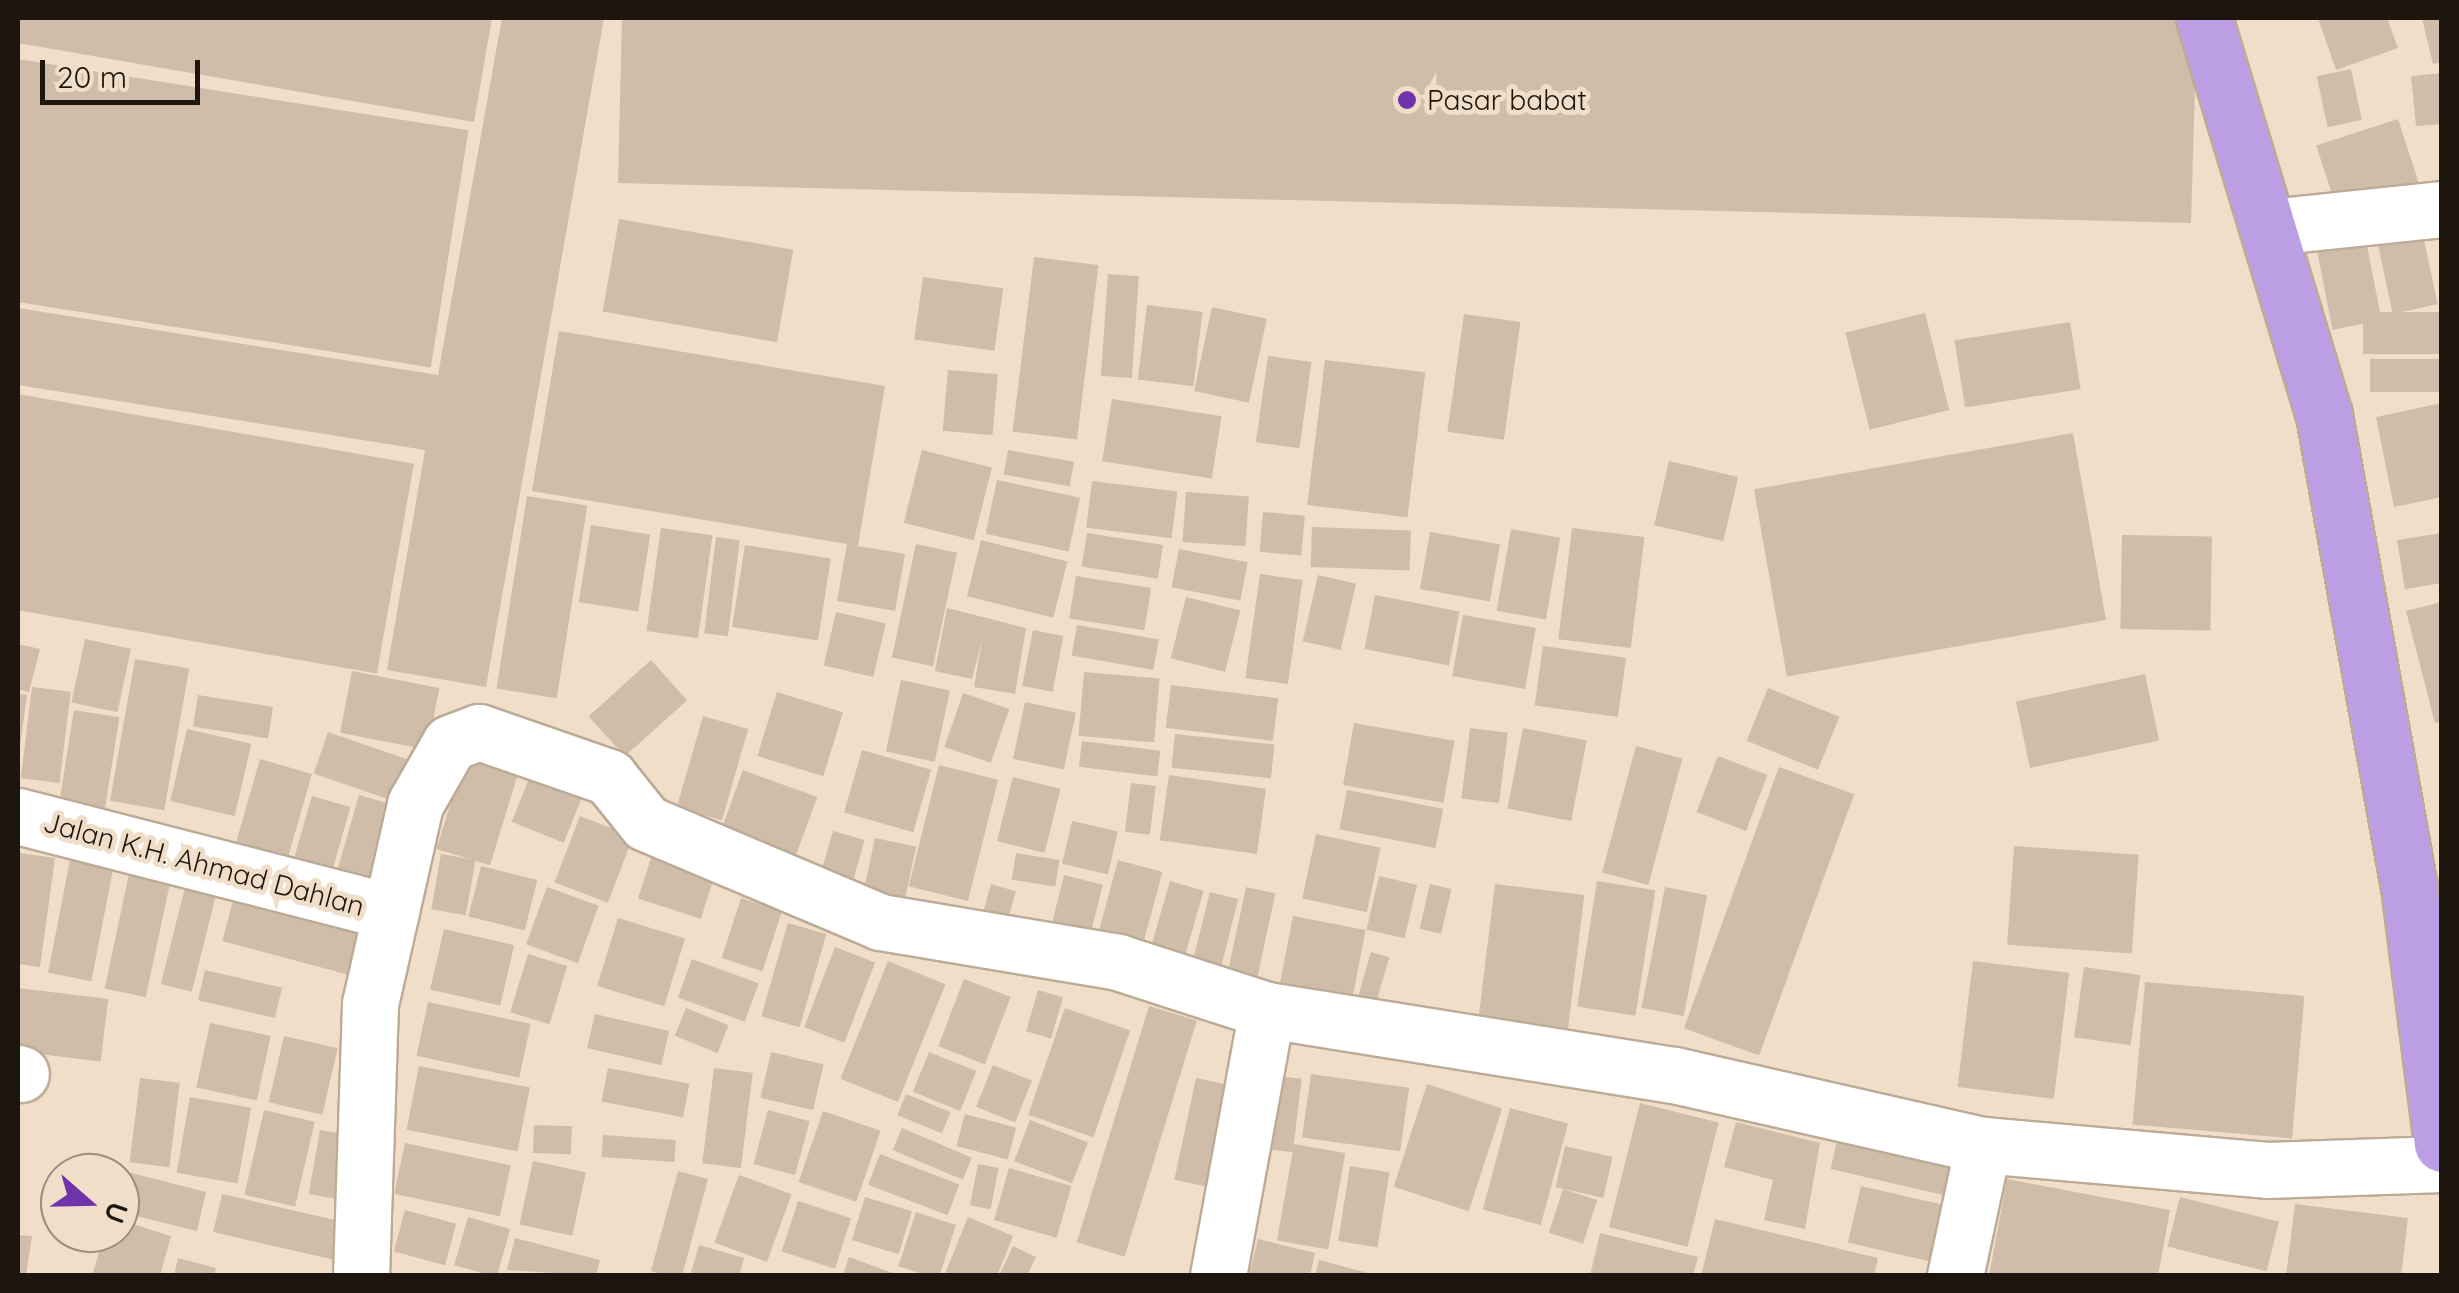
<!DOCTYPE html>
<html>
<head>
<meta charset="utf-8">
<style>
	body { margin:0 }
	#map { position:relative; width:2459px; height:1293px; overflow:hidden; background:#f0dec9; font-family:Quicksand,sans-serif }
	div>[style] { position:absolute }
	.building>* { inset:0; background:#cfbda9; transform-origin:0 0 }
	.roads { filter:drop-shadow(2px 0 #bcab97) drop-shadow(-2px 0 #bcab97) drop-shadow(0 2px #bcab97) drop-shadow(0 -2px #bcab97) }
	.street>* { height:55px; margin:-27.5px; padding:0 27.5px; transform-origin:27.5px; border-radius:27.5px; background:#fff }
	.secondary>* { height:55px; margin:-27.5px; padding:0 27.5px; transform-origin:27.5px; border-radius:27.5px; background:#fff }
	.highway>* { height:55px; margin:-27.5px; padding:0 27.5px; transform-origin:27.5px; border-radius:27.5px; background:#bc9ee5 }
	.dots>* { width:28px; height:28px; translate:-50% -50%; box-sizing:border-box; border:5px solid #f0dec9; border-radius:50% }
	span { translate:-50% -50%; white-space:nowrap; text-align:center; line-height:1.15; -webkit-text-stroke:10px #f0dec9; paint-order:stroke }
	.poi-label { font-size:28px; color:#1c160e }
	.left { translate:0 -50%; text-align:left }
	.street-label { font-size:28px; color:#1c160e }
	.frame { position:absolute; inset:0; border:20px solid #1c160e; pointer-events:none }
	.north { position:absolute; left:40px; top:1153px; width:100px; height:100px; box-sizing:border-box; background:#f0dec9; border:2px solid #9b8e7e; border-radius:50%; rotate:110deg; font-size:28px; font-weight:700; line-height:40px; text-align:center; color:#1c160e }
	.north::after { content:''; display:block; margin:auto; width:35px; height:45px; background:#7034aa; clip-path:polygon(50% 0,100% 100%,50% 72%,0 100%) }
	.scale { position:absolute; left:40px; top:60px; width:160px; height:45px; box-sizing:border-box; border:5px solid #1c160e; border-top:0; padding-left:12px; font-size:30px; line-height:35px; white-space:nowrap; color:#1c160e; -webkit-text-stroke:8px #f0dec9; paint-order:stroke }
</style>
</head>
<body>
<div id="map">
	<div class="building">
		<i style="clip-path:polygon(18px 18px,492px 18px,474px 122px,18px 43px)"></i>
		<i style="clip-path:polygon(502px 18px,604px 18px,486px 687px,387px 670px,425px 450px,18px 385px,18px 308px,438px 375px)"></i>
		<i style="clip-path:polygon(622px 18px,2197px 18px,2191px 223px,618px 183px)"></i>
		<i style="clip-path:polygon(2318px 18px,2387px 18px,2398px 48px,2336px 70px)"></i>
		<i style="clip-path:polygon(2422px 18px,2442px 18px,2442px 62px,2433px 64px)"></i>
		<i style="left:18px;top:59px;width:456px;height:240px;rotate:9deg"></i>
		<i style="left:2351px;top:69px;width:52px;height:35px;rotate:78deg"></i>
		<i style="clip-path:polygon(2442px 73px,2442px 124px,2416px 126px,2411px 76px)"></i>
		<i style="left:2398px;top:119px;width:72px;height:86px;rotate:72deg"></i>
		<i style="left:619px;top:219px;width:177px;height:94px;rotate:10deg"></i>
		<i style="left:2420px;top:221px;width:85px;height:46px;rotate:78deg"></i>
		<i style="left:2364px;top:230px;width:92px;height:50px;rotate:79deg"></i>
		<i style="left:1034px;top:257px;width:65px;height:176px;rotate:7deg"></i>
		<i style="left:1108px;top:274px;width:31px;height:102px;rotate:4deg"></i>
		<i style="left:923px;top:277px;width:81px;height:63px;rotate:8deg"></i>
		<i style="left:1147px;top:305px;width:56px;height:75px;rotate:7deg"></i>
		<i style="left:1212px;top:307px;width:56px;height:86px;rotate:12deg"></i>
		<i style="left:2442px;top:312px;width:42px;height:79px;rotate:90deg"></i>
		<i style="left:1925px;top:313px;width:100px;height:82px;rotate:76deg"></i>
		<i style="left:1464px;top:314px;width:57px;height:119px;rotate:8deg"></i>
		<i style="left:2070px;top:322px;width:68px;height:117px;rotate:81deg"></i>
		<i style="clip-path:polygon(559px 331px,885px 386px,858px 546px,905px 554px,895px 611px,837px 601px,847px 544px,532px 491px)"></i>
		<i style="left:1268px;top:356px;width:44px;height:87px;rotate:8deg"></i>
		<i style="left:2442px;top:359px;width:33px;height:72px;rotate:90deg"></i>
		<i style="left:1325px;top:360px;width:101px;height:146px;rotate:7deg"></i>
		<i style="left:948px;top:370px;width:50px;height:61px;rotate:5deg"></i>
		<i style="left:18px;top:394px;width:402px;height:213px;rotate:10deg"></i>
		<i style="left:1112px;top:399px;width:111px;height:63px;rotate:9deg"></i>
		<i style="clip-path:polygon(2442px 403px,2442px 497px,2394px 507px,2376px 417px)"></i>
		<i style="left:2073px;top:433px;width:190px;height:324px;rotate:80deg"></i>
		<i style="left:922px;top:450px;width:72px;height:75px;rotate:14deg"></i>
		<i style="left:1008px;top:450px;width:67px;height:25px;rotate:10deg"></i>
		<i style="left:1669px;top:461px;width:71px;height:66px;rotate:13deg"></i>
		<i style="left:997px;top:480px;width:85px;height:55px;rotate:12deg"></i>
		<i style="left:1092px;top:481px;width:86px;height:47px;rotate:7deg"></i>
		<i style="left:1186px;top:492px;width:63px;height:50px;rotate:4deg"></i>
		<i style="left:527px;top:496px;width:61px;height:195px;rotate:9deg"></i>
		<i style="left:1263px;top:512px;width:42px;height:40px;rotate:5deg"></i>
		<i style="left:591px;top:525px;width:60px;height:78px;rotate:9deg"></i>
		<i style="left:1312px;top:527px;width:99px;height:40px;rotate:2deg"></i>
		<i style="left:661px;top:528px;width:52px;height:104px;rotate:8deg"></i>
		<i style="left:1572px;top:528px;width:73px;height:112px;rotate:7deg"></i>
		<i style="left:1511px;top:529px;width:50px;height:83px;rotate:10deg"></i>
		<i style="left:1430px;top:532px;width:71px;height:58px;rotate:10deg"></i>
		<i style="left:1087px;top:533px;width:77px;height:34px;rotate:9deg"></i>
		<i style="clip-path:polygon(2442px 533px,2442px 583px,2405px 589px,2397px 540px)"></i>
		<i style="left:2122px;top:535px;width:90px;height:94px;rotate:1deg"></i>
		<i style="left:716px;top:537px;width:24px;height:97px;rotate:7deg"></i>
		<i style="left:981px;top:540px;width:89px;height:58px;rotate:14deg"></i>
		<i style="left:916px;top:544px;width:42px;height:116px;rotate:12deg"></i>
		<i style="left:745px;top:545px;width:87px;height:83px;rotate:9deg"></i>
		<i style="left:1179px;top:549px;width:70px;height:39px;rotate:11deg"></i>
		<i style="left:1260px;top:574px;width:43px;height:105px;rotate:8deg"></i>
		<i style="left:1318px;top:575px;width:39px;height:68px;rotate:13deg"></i>
		<i style="left:1076px;top:576px;width:76px;height:43px;rotate:9deg"></i>
		<i style="left:1375px;top:595px;width:86px;height:55px;rotate:11deg"></i>
		<i style="left:1186px;top:597px;width:56px;height:63px;rotate:14deg"></i>
		<i style="clip-path:polygon(2442px 602px,2442px 722px,2435px 723px,2406px 611px)"></i>
		<i style="clip-path:polygon(947px 608px,1026px 628px,1015px 694px,974px 687px,982px 640px,972px 679px,935px 671px)"></i>
		<i style="left:836px;top:612px;width:51px;height:55px;rotate:13deg"></i>
		<i style="left:1463px;top:615px;width:74px;height:62px;rotate:10deg"></i>
		<i style="left:1077px;top:625px;width:83px;height:31px;rotate:10deg"></i>
		<i style="left:1033px;top:630px;width:31px;height:57px;rotate:11deg"></i>
		<i style="left:85px;top:639px;width:47px;height:65px;rotate:12deg"></i>
		<i style="clip-path:polygon(18px 644px,40px 649px,29px 692px,18px 689px)"></i>
		<i style="left:1543px;top:646px;width:84px;height:60px;rotate:8deg"></i>
		<i style="left:135px;top:659px;width:55px;height:144px;rotate:10deg"></i>
		<i style="left:651px;top:660px;width:54px;height:84px;rotate:48deg"></i>
		<i style="left:352px;top:671px;width:89px;height:63px;rotate:11deg"></i>
		<i style="left:1084px;top:672px;width:76px;height:64px;rotate:5deg"></i>
		<i style="left:2145px;top:674px;width:68px;height:132px;rotate:78deg"></i>
		<i style="left:901px;top:680px;width:50px;height:73px;rotate:12deg"></i>
		<i style="left:1171px;top:685px;width:108px;height:43px;rotate:7deg"></i>
		<i style="left:32px;top:687px;width:39px;height:92px;rotate:7deg"></i>
		<i style="left:1768px;top:688px;width:77px;height:57px;rotate:22deg"></i>
		<i style="left:777px;top:692px;width:69px;height:67px;rotate:17deg"></i>
		<i style="left:963px;top:693px;width:49px;height:57px;rotate:19deg"></i>
		<i style="clip-path:polygon(18px 694px,27px 695px,20px 746px,18px 746px)"></i>
		<i style="left:198px;top:695px;width:76px;height:32px;rotate:9deg"></i>
		<i style="left:1025px;top:702px;width:52px;height:58px;rotate:12deg"></i>
		<i style="left:74px;top:710px;width:46px;height:92px;rotate:9deg"></i>
		<i style="left:703px;top:716px;width:47px;height:95px;rotate:16deg"></i>
		<i style="left:1354px;top:723px;width:102px;height:63px;rotate:10deg"></i>
		<i style="left:1470px;top:728px;width:38px;height:71px;rotate:7deg"></i>
		<i style="left:1523px;top:728px;width:65px;height:82px;rotate:11deg"></i>
		<i style="left:187px;top:729px;width:66px;height:74px;rotate:13deg"></i>
		<i style="left:328px;top:732px;width:96px;height:44px;rotate:19deg"></i>
		<i style="left:1175px;top:734px;width:100px;height:34px;rotate:6deg"></i>
		<i style="left:1082px;top:741px;width:79px;height:26px;rotate:7deg"></i>
		<i style="left:1636px;top:746px;width:48px;height:131px;rotate:15deg"></i>
		<i style="left:862px;top:750px;width:72px;height:65px;rotate:16deg"></i>
		<i style="left:1718px;top:756px;width:53px;height:60px;rotate:21deg"></i>
		<i style="left:260px;top:759px;width:54px;height:87px;rotate:16deg"></i>
		<i style="left:464px;top:759px;width:56px;height:94px;rotate:17deg"></i>
		<i style="left:939px;top:765px;width:61px;height:125px;rotate:14deg"></i>
		<i style="left:1779px;top:767px;width:80px;height:278px;rotate:20deg"></i>
		<i style="left:533px;top:769px;width:56px;height:57px;rotate:22deg"></i>
		<i style="left:743px;top:770px;width:79px;height:70px;rotate:20deg"></i>
		<i style="left:1169px;top:775px;width:98px;height:66px;rotate:8deg"></i>
		<i style="left:1013px;top:777px;width:49px;height:66px;rotate:14deg"></i>
		<i style="left:1131px;top:783px;width:25px;height:49px;rotate:7deg"></i>
		<i style="left:1347px;top:790px;width:98px;height:40px;rotate:11deg"></i>
		<i style="left:359px;top:795px;width:46px;height:76px;rotate:16deg"></i>
		<i style="left:312px;top:796px;width:40px;height:64px;rotate:16deg"></i>
		<i style="left:580px;top:816px;width:57px;height:71px;rotate:21deg"></i>
		<i style="left:1072px;top:821px;width:47px;height:44px;rotate:13deg"></i>
		<i style="left:833px;top:831px;width:33px;height:57px;rotate:16deg"></i>
		<i style="left:1316px;top:834px;width:66px;height:66px;rotate:12deg"></i>
		<i style="left:875px;top:838px;width:42px;height:56px;rotate:12deg"></i>
		<i style="left:2014px;top:846px;width:125px;height:99px;rotate:4deg"></i>
		<i style="left:654px;top:849px;width:66px;height:52px;rotate:18deg"></i>
		<i style="clip-path:polygon(19px 853px,55px 858px,40px 967px,18px 964px)"></i>
		<i style="left:1016px;top:853px;width:44px;height:27px;rotate:9deg"></i>
		<i style="left:441px;top:854px;width:35px;height:56px;rotate:10deg"></i>
		<i style="left:71px;top:855px;width:44px;height:120px;rotate:11deg"></i>
		<i style="left:1118px;top:860px;width:46px;height:76px;rotate:15deg"></i>
		<i style="left:481px;top:866px;width:58px;height:52px;rotate:14deg"></i>
		<i style="left:129px;top:874px;width:42px;height:117px;rotate:12deg"></i>
		<i style="left:1064px;top:875px;width:40px;height:63px;rotate:14deg"></i>
		<i style="left:1379px;top:876px;width:39px;height:55px;rotate:13deg"></i>
		<i style="left:1170px;top:881px;width:35px;height:76px;rotate:16deg"></i>
		<i style="left:1597px;top:881px;width:59px;height:127px;rotate:9deg"></i>
		<i style="left:991px;top:884px;width:26px;height:36px;rotate:16deg"></i>
		<i style="left:1430px;top:884px;width:22px;height:46px;rotate:13deg"></i>
		<i style="left:1495px;top:884px;width:90px;height:137px;rotate:7deg"></i>
		<i style="left:237px;top:886px;width:148px;height:57px;rotate:15deg"></i>
		<i style="left:185px;top:887px;width:32px;height:100px;rotate:14deg"></i>
		<i style="left:547px;top:887px;width:55px;height:61px;rotate:20deg"></i>
		<i style="left:1246px;top:887px;width:30px;height:90px;rotate:12deg"></i>
		<i style="left:1665px;top:887px;width:43px;height:123px;rotate:11deg"></i>
		<i style="left:1210px;top:892px;width:29px;height:73px;rotate:14deg"></i>
		<i style="left:741px;top:898px;width:43px;height:63px;rotate:18deg"></i>
		<i style="left:1293px;top:916px;width:74px;height:69px;rotate:11deg"></i>
		<i style="left:618px;top:918px;width:70px;height:71px;rotate:17deg"></i>
		<i style="left:788px;top:923px;width:40px;height:97px;rotate:16deg"></i>
		<i style="left:444px;top:929px;width:72px;height:62px;rotate:13deg"></i>
		<i style="left:835px;top:947px;width:43px;height:86px;rotate:21deg"></i>
		<i style="left:1371px;top:952px;width:19px;height:62px;rotate:16deg"></i>
		<i style="left:528px;top:954px;width:41px;height:61px;rotate:17deg"></i>
		<i style="left:692px;top:959px;width:71px;height:41px;rotate:20deg"></i>
		<i style="left:888px;top:961px;width:62px;height:127px;rotate:22deg"></i>
		<i style="left:1973px;top:961px;width:97px;height:127px;rotate:7deg"></i>
		<i style="left:2084px;top:967px;width:57px;height:71px;rotate:8deg"></i>
		<i style="left:205px;top:970px;width:79px;height:31px;rotate:13deg"></i>
		<i style="left:964px;top:979px;width:50px;height:72px;rotate:21deg"></i>
		<i style="left:2145px;top:982px;width:160px;height:143px;rotate:5deg"></i>
		<i style="left:18px;top:988px;width:91px;height:63px;rotate:7deg"></i>
		<i style="left:1038px;top:990px;width:26px;height:43px;rotate:16deg"></i>
		<i style="left:428px;top:1002px;width:105px;height:55px;rotate:12deg"></i>
		<i style="left:1149px;top:1006px;width:50px;height:247px;rotate:17deg"></i>
		<i style="left:686px;top:1008px;width:46px;height:30px;rotate:22deg"></i>
		<i style="left:1065px;top:1008px;width:69px;height:113px;rotate:19deg"></i>
		<i style="left:595px;top:1014px;width:76px;height:35px;rotate:13deg"></i>
		<i style="left:210px;top:1023px;width:62px;height:66px;rotate:12deg"></i>
		<i style="left:284px;top:1036px;width:55px;height:68px;rotate:13deg"></i>
		<i style="left:771px;top:1052px;width:54px;height:47px;rotate:13deg"></i>
		<i style="left:929px;top:1052px;width:51px;height:43px;rotate:22deg"></i>
		<i style="left:993px;top:1065px;width:42px;height:45px;rotate:22deg"></i>
		<i style="left:419px;top:1066px;width:113px;height:65px;rotate:11deg"></i>
		<i style="left:608px;top:1068px;width:83px;height:34px;rotate:11deg"></i>
		<i style="left:714px;top:1068px;width:39px;height:96px;rotate:7deg"></i>
		<i style="left:1311px;top:1074px;width:99px;height:64px;rotate:8deg"></i>
		<i style="left:1271px;top:1075px;width:31px;height:74px;rotate:7deg"></i>
		<i style="left:140px;top:1078px;width:40px;height:85px;rotate:7deg"></i>
		<i style="left:1196px;top:1078px;width:44px;height:104px;rotate:12deg"></i>
		<i style="left:1427px;top:1084px;width:79px;height:108px;rotate:18deg"></i>
		<i style="left:906px;top:1094px;width:48px;height:23px;rotate:22deg"></i>
		<i style="left:190px;top:1097px;width:62px;height:77px;rotate:10deg"></i>
		<i style="left:1640px;top:1103px;width:81px;height:128px;rotate:14deg"></i>
		<i style="left:1510px;top:1108px;width:60px;height:105px;rotate:15deg"></i>
		<i style="left:264px;top:1110px;width:52px;height:87px;rotate:13deg"></i>
		<i style="left:768px;top:1110px;width:43px;height:56px;rotate:15deg"></i>
		<i style="left:823px;top:1111px;width:61px;height:75px;rotate:19deg"></i>
		<i style="left:965px;top:1114px;width:53px;height:33px;rotate:15deg"></i>
		<i style="left:1030px;top:1120px;width:62px;height:44px;rotate:21deg"></i>
		<i style="clip-path:polygon(1736px 1122px,1820px 1143px,1805px 1229px,1764px 1220px,1773px 1180px,1724px 1167px)"></i>
		<i style="left:534px;top:1125px;width:38px;height:28px;rotate:2deg"></i>
		<i style="left:902px;top:1128px;width:76px;height:24px;rotate:23deg"></i>
		<i style="left:1840px;top:1128px;width:127px;height:42px;rotate:13deg"></i>
		<i style="left:320px;top:1130px;width:40px;height:65px;rotate:10deg"></i>
		<i style="left:603px;top:1135px;width:73px;height:22px;rotate:4deg"></i>
		<i style="left:405px;top:1143px;width:108px;height:52px;rotate:12deg"></i>
		<i style="left:1294px;top:1144px;width:52px;height:98px;rotate:10deg"></i>
		<i style="left:1565px;top:1146px;width:49px;height:42px;rotate:13deg"></i>
		<i style="left:880px;top:1154px;width:85px;height:33px;rotate:21deg"></i>
		<i style="left:533px;top:1161px;width:54px;height:65px;rotate:12deg"></i>
		<i style="left:978px;top:1164px;width:21px;height:42px;rotate:11deg"></i>
		<i style="clip-path:polygon(100px 1165px,206px 1192px,197px 1231px,120px 1212px,120px 1173px,98px 1173px)"></i>
		<i style="left:1350px;top:1166px;width:40px;height:76px;rotate:9deg"></i>
		<i style="left:1009px;top:1168px;width:65px;height:54px;rotate:16deg"></i>
		<i style="clip-path:polygon(678px 1171px,708px 1179px,682px 1276px,667px 1276px,651px 1271px)"></i>
		<i style="left:739px;top:1175px;width:56px;height:72px;rotate:20deg"></i>
		<i style="clip-path:polygon(2007px 1179px,2170px 1210px,2158px 1276px,1989px 1276px)"></i>
		<i style="left:1861px;top:1186px;width:85px;height:58px;rotate:13deg"></i>
		<i style="left:1563px;top:1189px;width:36px;height:46px;rotate:18deg"></i>
		<i style="left:222px;top:1194px;width:125px;height:39px;rotate:13deg"></i>
		<i style="left:865px;top:1197px;width:49px;height:45px;rotate:17deg"></i>
		<i style="left:2180px;top:1197px;width:102px;height:51px;rotate:14deg"></i>
		<i style="left:798px;top:1201px;width:56px;height:53px;rotate:18deg"></i>
		<i style="clip-path:polygon(2295px 1204px,2408px 1218px,2401px 1276px,2286px 1276px)"></i>
		<i style="left:405px;top:1210px;width:53px;height:43px;rotate:15deg"></i>
		<i style="left:916px;top:1212px;width:42px;height:57px;rotate:18deg"></i>
		<i style="left:468px;top:1217px;width:44px;height:50px;rotate:16deg"></i>
		<i style="clip-path:polygon(968px 1217px,1013px 1236px,997px 1276px,944px 1276px)"></i>
		<i style="clip-path:polygon(1715px 1219px,1878px 1258px,1874px 1276px,1701px 1276px)"></i>
		<i style="clip-path:polygon(120px 1220px,171px 1236px,160px 1276px,92px 1276px,105px 1233px,120px 1233px)"></i>
		<i style="clip-path:polygon(1600px 1233px,1698px 1257px,1693px 1276px,1590px 1276px)"></i>
		<i style="clip-path:polygon(18px 1235px,32px 1236px,26px 1276px,18px 1276px)"></i>
		<i style="clip-path:polygon(515px 1238px,600px 1260px,596px 1276px,507px 1270px)"></i>
		<i style="clip-path:polygon(1258px 1239px,1315px 1253px,1310px 1276px,1249px 1276px)"></i>
		<i style="clip-path:polygon(699px 1245px,744px 1258px,739px 1276px,690px 1276px)"></i>
		<i style="clip-path:polygon(1013px 1246px,1036px 1257px,1027px 1276px,999px 1276px)"></i>
		<i style="clip-path:polygon(849px 1257px,898px 1275px,898px 1276px,843px 1276px)"></i>
		<i style="clip-path:polygon(178px 1258px,216px 1268px,214px 1276px,174px 1276px)"></i>
		<i style="clip-path:polygon(1319px 1260px,1372px 1274px,1372px 1276px,1315px 1276px)"></i>
	</div>
	<div class="roads">
		<div class="street">
			<i style="left:2270px;top:227px;width:173px;rotate:-6deg"></i>
			<i style="left:18px;top:816px;width:385px;rotate:14.4deg"></i>
			<i style="left:18px;top:1073px;width:3px;rotate:18deg"></i>
			<i style="left:1218px;top:1276px;width:270px;rotate:-79.6deg"></i>
		</div>
		<div class="secondary">
			<i style="left:361px;top:1276px;width:272px;rotate:-88.1deg"></i>
			<i style="left:370px;top:1004px;width:205px;rotate:-77.3deg"></i>
			<i style="left:415px;top:804px;width:70px;rotate:-60.2deg"></i>
			<i style="left:450px;top:743px;width:31px;rotate:-21deg"></i>
			<i style="left:479px;top:732px;width:138px;rotate:19.1deg"></i>
			<i style="left:609px;top:777px;width:59px;rotate:51.2deg"></i>
			<i style="left:646px;top:823px;width:254px;rotate:22.9deg"></i>
			<i style="left:880px;top:922px;width:241px;rotate:9.5deg"></i>
			<i style="left:1118px;top:962px;width:157px;rotate:17.9deg"></i>
			<i style="left:1267px;top:1010px;width:412px;rotate:9.1deg"></i>
			<i style="left:1674px;top:1075px;width:317px;rotate:12.8deg"></i>
			<i style="left:1983px;top:1145px;width:285px;rotate:5deg"></i>
			<i style="left:2267px;top:1170px;width:175px;rotate:-2deg"></i>
			<i style="left:1955px;top:1276px;width:134px;rotate:-77.9deg"></i>
		</div>
		<div class="highway">
			<i style="left:2204px;top:18px;width:415px;rotate:73.2deg"></i>
			<i style="left:2324px;top:415px;width:479px;rotate:79.8deg"></i>
			<i style="left:2409px;top:886px;width:260px;rotate:82.7deg"></i>
		</div>
	</div>
	<div class="dots">
		<i style="left:1407px;top:100px;background:#7034aa"></i>
	</div>
	<div class="poi-label">
		<span class="left" style="left:1427px;top:100px">Pasar babat</span>
	</div>
	<div class="street-label">
		<span style="left:204px;top:864px;rotate:15deg">Jalan K.H. Ahmad Dahlan</span>
	</div>
	<div class="frame"></div>
	<div class="north">U</div>
	<div class="scale">20 m</div>
</div>
</body>
</html>
